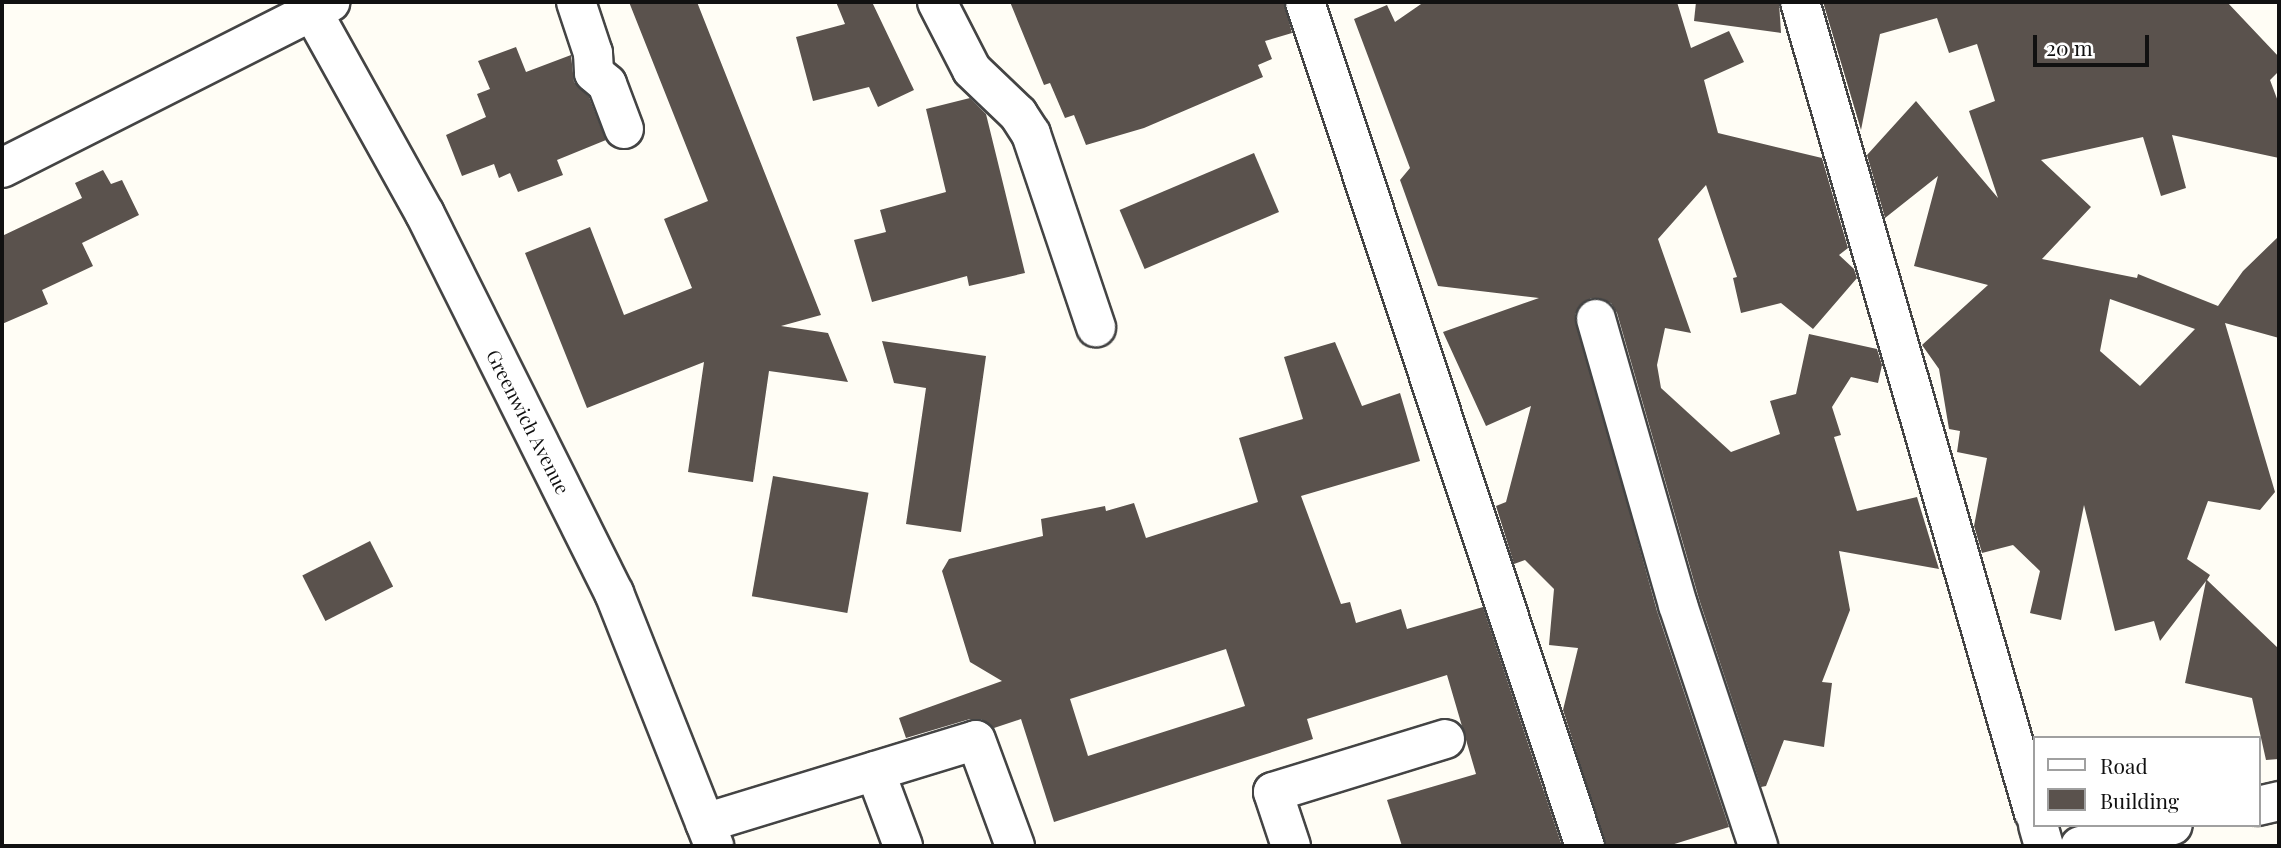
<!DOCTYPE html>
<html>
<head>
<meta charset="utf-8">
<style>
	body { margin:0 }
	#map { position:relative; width:2281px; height:848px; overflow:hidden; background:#fffdf5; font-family:"Playfair Display",serif }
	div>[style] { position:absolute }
	.building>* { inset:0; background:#5a524d; transform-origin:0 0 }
	.roads { filter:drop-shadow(2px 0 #444) drop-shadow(-2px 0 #444) drop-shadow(0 2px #444) drop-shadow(0 -2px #444) }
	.minor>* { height:38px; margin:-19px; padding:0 19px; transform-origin:19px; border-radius:19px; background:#fff }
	span { translate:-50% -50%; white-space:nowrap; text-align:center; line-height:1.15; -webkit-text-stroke:7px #fff; paint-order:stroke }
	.street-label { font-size:19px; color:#111 }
	.frame { position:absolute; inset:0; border:4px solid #111; pointer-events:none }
	.legend { position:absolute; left:2033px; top:736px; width:228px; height:91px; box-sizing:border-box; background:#fff; border:2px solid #a0a0a0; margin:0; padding:9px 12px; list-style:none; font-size:21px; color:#111 }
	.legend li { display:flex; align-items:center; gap:14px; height:35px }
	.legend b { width:35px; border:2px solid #a0a0a0 }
	.scale { position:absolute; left:2033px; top:35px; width:116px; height:32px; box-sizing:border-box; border:4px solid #111; border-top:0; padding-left:9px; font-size:21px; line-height:24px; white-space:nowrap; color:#111; -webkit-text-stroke:5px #fff; paint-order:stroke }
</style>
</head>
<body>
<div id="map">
	<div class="building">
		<i style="clip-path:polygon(629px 2px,697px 2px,821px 315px,781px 326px,828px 333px,848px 382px,769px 371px,753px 482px,688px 472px,704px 362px,587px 408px,525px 253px,590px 227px,624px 315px,692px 288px,664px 219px,708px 201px)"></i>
		<i style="clip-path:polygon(836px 2px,872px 2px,914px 90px,878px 107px,869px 87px,813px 101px,796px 37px,845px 24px)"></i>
		<i style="clip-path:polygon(1010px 2px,1284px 2px,1292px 33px,1265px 41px,1272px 59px,1258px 65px,1263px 77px,1144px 128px,1086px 145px,1074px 115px,1065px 118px,1050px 83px,1044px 85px)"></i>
		<i style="clip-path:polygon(1424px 2px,1677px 2px,1691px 48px,1729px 31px,1744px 62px,1704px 80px,1718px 133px,1822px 158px,1848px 248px,1839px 255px,1854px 269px,1857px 278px,1813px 329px,1781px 303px,1741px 313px,1733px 278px,1737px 277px,1706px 185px,1658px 239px,1691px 333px,1665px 328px,1657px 365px,1661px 388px,1731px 452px,1780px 434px,1770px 401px,1796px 394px,1809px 334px,1877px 349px,1882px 365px,1878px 383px,1851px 377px,1832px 407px,1841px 435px,1834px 437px,1857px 511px,1917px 497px,1939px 569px,1839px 551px,1850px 610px,1822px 682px,1832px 683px,1824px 747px,1784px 740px,1766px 786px,1761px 787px,1699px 599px,1617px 313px,1611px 303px,1591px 298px,1575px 314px,1657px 611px,1729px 827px,1668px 846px,1606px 846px,1563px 710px,1578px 648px,1549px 645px,1554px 589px,1525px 560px,1514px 564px,1496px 506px,1506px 502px,1531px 406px,1486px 426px,1443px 332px,1539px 298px,1438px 286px,1400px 180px,1410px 168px,1354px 19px,1387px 5px,1395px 22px)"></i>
		<i style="clip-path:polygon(1696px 2px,1779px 2px,1781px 33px,1694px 21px)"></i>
		<i style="clip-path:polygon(evenodd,1823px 2px,2227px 2px,2279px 57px,2279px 71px,2270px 80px,2279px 104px,2279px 158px,2172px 135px,2186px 188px,2161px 196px,2143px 137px,2041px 160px,2091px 207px,2042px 259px,2137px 278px,2138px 274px,2218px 306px,2243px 271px,2279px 236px,2279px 338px,2225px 323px,2275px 492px,2260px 510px,2208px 501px,2187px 559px,2210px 575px,2207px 580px,2279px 649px,2279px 759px,2266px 760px,2252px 698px,2185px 683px,2206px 581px,2160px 641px,2154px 621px,2115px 631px,2084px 505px,2061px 620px,2030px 613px,2040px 571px,2013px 545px,1982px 553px,1974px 526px,1987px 458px,1957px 452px,1960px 431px,1949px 429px,1939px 369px,1922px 345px,1988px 285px,1914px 266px,1938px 176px,1885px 218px,1867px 155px,1916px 101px,1998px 198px,1969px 111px,1995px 101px,1977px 44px,1949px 53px,1937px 18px,1880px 34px,1861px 130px,1823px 2px,2110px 299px,2195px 329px,2140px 386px,2100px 351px,2110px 299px)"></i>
		<i style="clip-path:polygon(516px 47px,526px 72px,571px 55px,574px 82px,589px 97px,606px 140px,557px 160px,563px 175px,518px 192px,510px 173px,499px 178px,494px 164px,462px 176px,446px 135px,486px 117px,477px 94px,490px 89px,478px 61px)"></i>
		<i style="clip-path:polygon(970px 98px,986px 114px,1025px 273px,969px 286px,967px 276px,872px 302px,854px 240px,886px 232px,880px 210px,946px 192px,926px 109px)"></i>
		<i style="left:1254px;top:153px;width:64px;height:146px;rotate:67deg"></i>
		<i style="clip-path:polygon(103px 170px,111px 184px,122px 180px,139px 215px,82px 243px,93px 266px,42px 290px,48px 304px,2px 324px,2px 236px,82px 198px,75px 183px)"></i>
		<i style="clip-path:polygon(882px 341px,986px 356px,961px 532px,906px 524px,926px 388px,894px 383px)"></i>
		<i style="clip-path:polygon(evenodd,1335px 342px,1362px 406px,1400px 393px,1420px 461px,1301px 496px,1341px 604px,1350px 602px,1356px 623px,1401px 609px,1407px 629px,1483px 607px,1562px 846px,1402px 846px,1387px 800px,1476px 774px,1447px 675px,1307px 719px,1313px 739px,1054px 822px,1021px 719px,994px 728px,981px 719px,970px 719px,906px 738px,899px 718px,1002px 681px,970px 662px,942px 571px,949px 559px,1043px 536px,1041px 519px,1105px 506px,1106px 511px,1134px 503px,1146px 538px,1258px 502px,1239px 438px,1303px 419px,1284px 357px,1335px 342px,1226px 649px,1245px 706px,1088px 756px,1070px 699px,1226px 649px)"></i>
		<i style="left:773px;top:476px;width:97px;height:122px;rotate:10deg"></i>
		<i style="left:370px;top:541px;width:51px;height:76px;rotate:63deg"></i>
	</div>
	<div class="roads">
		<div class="minor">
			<i style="left:576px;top:2px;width:54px;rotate:71.6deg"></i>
			<i style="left:593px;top:53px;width:20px;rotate:87deg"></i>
			<i style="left:594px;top:73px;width:17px;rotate:40deg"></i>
			<i style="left:607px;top:84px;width:48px;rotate:69.3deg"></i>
			<i style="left:937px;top:2px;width:76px;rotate:62.8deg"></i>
			<i style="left:972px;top:70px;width:64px;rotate:43.7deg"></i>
			<i style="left:1018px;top:114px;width:24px;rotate:57deg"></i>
			<i style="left:1031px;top:134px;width:204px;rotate:71.4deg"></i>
			<i style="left:1305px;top:2px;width:889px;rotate:71.65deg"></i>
			<i style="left:1800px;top:2px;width:844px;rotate:73.91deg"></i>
			<i style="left:312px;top:11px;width:232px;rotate:60.9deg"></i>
			<i style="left:425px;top:214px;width:424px;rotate:63.5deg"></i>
			<i style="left:614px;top:593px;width:272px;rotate:68.4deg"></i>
			<i style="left:2px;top:168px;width:368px;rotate:-26.8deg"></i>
			<i style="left:1596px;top:319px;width:298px;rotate:74deg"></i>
			<i style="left:1678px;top:605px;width:254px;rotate:71.6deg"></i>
			<i style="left:875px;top:771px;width:80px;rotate:69.5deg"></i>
			<i style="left:2258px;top:806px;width:22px;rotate:-13deg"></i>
			<i style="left:705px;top:823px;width:283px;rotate:-17deg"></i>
			<i style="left:976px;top:740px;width:113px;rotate:69.8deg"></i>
			<i style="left:2038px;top:825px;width:22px;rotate:74deg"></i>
			<i style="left:1291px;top:846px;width:57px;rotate:-108.4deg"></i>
			<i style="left:1273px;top:792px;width:180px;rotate:-17.1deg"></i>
			<i style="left:2080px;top:846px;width:95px;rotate:-12.7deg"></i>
		</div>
	</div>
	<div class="street-label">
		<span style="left:528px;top:422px;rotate:63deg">Greenwich Avenue</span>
	</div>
	<div class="frame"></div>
	<ul class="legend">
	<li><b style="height:9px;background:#fff"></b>Road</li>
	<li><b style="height:19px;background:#5a524d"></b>Building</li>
	</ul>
	<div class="scale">20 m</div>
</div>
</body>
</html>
